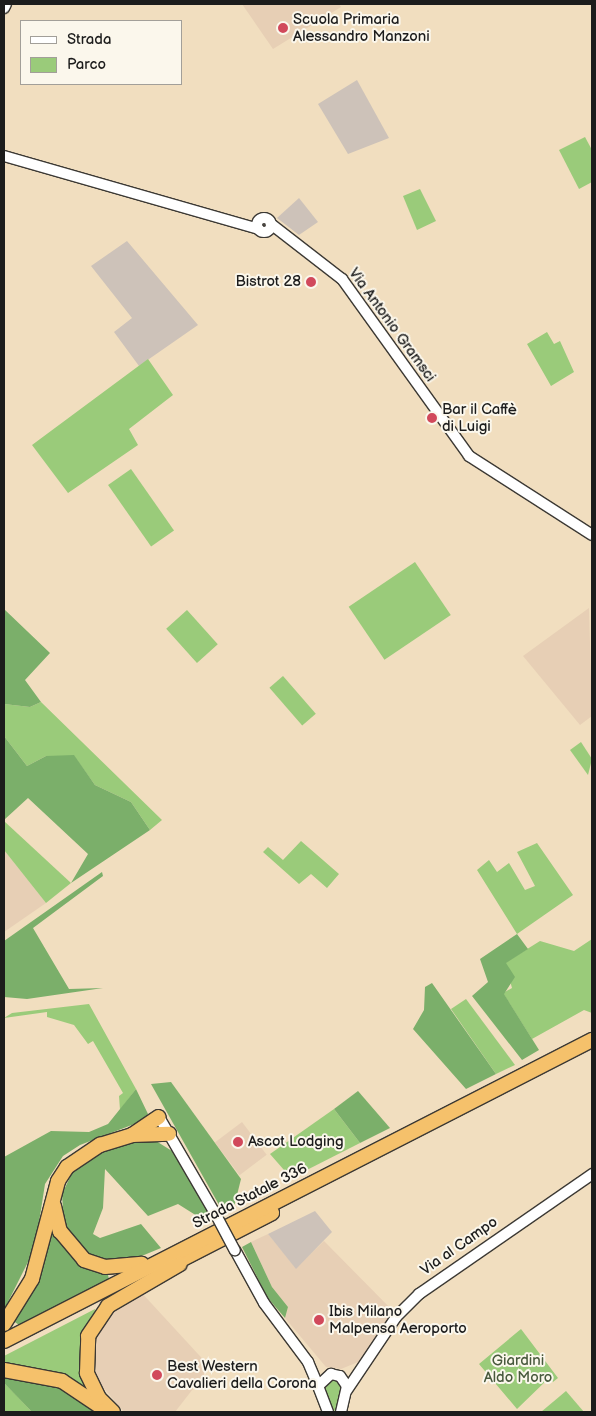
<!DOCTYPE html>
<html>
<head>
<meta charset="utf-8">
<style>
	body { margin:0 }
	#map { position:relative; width:596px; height:1416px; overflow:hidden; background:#f1debf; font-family:"Balsamiq Sans",sans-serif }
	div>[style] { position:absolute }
	.built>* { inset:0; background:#e7cfb5; transform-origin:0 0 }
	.industrial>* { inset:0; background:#cdc2b9 }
	.green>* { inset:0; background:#9acb7a; transform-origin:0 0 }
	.forest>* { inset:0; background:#7baf6a }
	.roads { filter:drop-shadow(1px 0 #3c3934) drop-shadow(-1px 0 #3c3934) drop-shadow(0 1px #3c3934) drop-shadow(0 -1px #3c3934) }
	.tertiary>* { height:10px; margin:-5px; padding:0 5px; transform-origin:5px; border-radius:5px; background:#fff }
	.tertiary>.ring { margin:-5px; padding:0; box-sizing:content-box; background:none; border:10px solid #fff; border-radius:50% }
	.trunk>* { height:14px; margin:-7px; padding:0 7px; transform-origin:7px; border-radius:7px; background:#f5c16b }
	.bridges { filter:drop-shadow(1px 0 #3c3934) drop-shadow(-1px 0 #3c3934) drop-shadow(0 1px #3c3934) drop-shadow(0 -1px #3c3934) }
	.tertiary-bridge>* { height:10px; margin:-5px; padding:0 5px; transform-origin:5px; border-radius:5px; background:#fff }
	.dots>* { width:14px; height:14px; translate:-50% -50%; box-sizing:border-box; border:2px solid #fbf7ec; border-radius:50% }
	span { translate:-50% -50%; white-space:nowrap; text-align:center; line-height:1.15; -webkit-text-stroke:4px #fbf7ec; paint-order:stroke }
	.poi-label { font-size:15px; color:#1c1c1c }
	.left { translate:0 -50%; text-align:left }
	.right { translate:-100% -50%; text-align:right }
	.street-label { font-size:15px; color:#1c1c1c }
	.park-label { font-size:15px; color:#48593d }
	.frame { position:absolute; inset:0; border:5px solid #1c1c1c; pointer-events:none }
	.legend { position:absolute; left:20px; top:20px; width:162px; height:65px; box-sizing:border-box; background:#fbf7ec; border:1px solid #a29f99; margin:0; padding:6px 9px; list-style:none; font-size:15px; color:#1c1c1c }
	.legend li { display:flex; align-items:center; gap:10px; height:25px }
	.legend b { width:25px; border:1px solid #a29f99 }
</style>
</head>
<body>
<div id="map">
	<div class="built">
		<i style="clip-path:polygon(242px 4px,339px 4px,341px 7px,273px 49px)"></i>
		<i style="clip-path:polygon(589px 608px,592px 716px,580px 725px,523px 656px)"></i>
		<i style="clip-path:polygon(4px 850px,46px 903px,4px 932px)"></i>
		<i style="left:242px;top:1122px;width:41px;height:34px;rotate:53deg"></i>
		<i style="clip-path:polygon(268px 1234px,296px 1268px,324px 1241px,395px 1313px,358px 1362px,341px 1369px,326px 1367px,285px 1318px,288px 1307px,272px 1287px,251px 1242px)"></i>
		<i style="clip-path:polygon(140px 1291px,210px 1367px,175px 1412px,124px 1412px,96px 1379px,95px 1339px,108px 1314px)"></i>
	</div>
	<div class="industrial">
		<i style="clip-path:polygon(357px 80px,389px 138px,348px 154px,318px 104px)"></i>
		<i style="clip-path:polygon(299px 198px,318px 222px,299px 235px,277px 218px)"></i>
		<i style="clip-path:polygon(127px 241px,198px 325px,139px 366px,114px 332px,132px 318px,91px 266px)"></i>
		<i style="clip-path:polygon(315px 1211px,332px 1232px,296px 1269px,268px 1234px)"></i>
	</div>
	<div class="green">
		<i style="clip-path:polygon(585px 137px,592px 150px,592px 182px,579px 189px,559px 150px)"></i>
		<i style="clip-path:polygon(420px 189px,436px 221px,417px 230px,403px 196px)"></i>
		<i style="clip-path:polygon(547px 332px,554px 344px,560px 341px,574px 372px,551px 386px,527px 344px)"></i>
		<i style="clip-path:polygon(148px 359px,173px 395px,129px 429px,138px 445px,68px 493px,32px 445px)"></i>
		<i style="left:131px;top:469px;width:75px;height:28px;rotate:55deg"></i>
		<i style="left:415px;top:562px;width:64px;height:80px;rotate:56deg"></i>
		<i style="left:187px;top:610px;width:46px;height:28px;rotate:48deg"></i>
		<i style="left:283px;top:676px;width:50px;height:18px;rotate:49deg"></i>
		<i style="clip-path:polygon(41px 702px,162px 820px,150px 830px,131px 802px,95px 785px,74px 756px,46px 756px,27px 766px,4px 736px,4px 704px,30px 707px)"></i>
		<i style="clip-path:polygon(581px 742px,592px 759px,588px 775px,570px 750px)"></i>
		<i style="clip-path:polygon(4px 821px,71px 883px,46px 903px,4px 850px)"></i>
		<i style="clip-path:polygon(301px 841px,339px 874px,327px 888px,311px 874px,299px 884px,263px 852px,268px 847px,283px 860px)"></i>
		<i style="clip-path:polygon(537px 843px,573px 895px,517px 934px,477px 870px,489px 860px,497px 872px,509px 863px,525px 890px,535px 886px,517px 852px)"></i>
		<i style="clip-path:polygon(592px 939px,592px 1013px,584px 1010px,532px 1039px,503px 993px,512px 988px,505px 963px,540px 941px,574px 951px)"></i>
		<i style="clip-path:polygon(466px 999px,515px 1065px,496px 1074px,451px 1009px)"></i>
		<i style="clip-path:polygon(89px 1004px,136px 1089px,120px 1110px,119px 1096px,123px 1093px,93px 1041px,88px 1044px,74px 1025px,47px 1017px,47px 1012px,4px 1018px,12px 1013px)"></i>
		<i style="clip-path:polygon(334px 1109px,360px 1143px,291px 1178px,270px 1154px)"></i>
		<i style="clip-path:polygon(95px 1309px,87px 1390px,36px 1368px,4px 1367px,4px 1356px)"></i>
		<i style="clip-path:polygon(521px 1329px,558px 1378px,553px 1382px,549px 1378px,517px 1409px,479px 1364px)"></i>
		<i style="clip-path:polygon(329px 1381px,337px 1381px,341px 1388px,335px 1412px,324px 1391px)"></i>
		<i style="clip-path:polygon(4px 1383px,13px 1392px,32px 1412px,4px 1412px)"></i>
		<i style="clip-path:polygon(566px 1391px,584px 1412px,541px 1412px)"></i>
	</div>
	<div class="forest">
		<i style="clip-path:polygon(4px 609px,50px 653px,25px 680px,41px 702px,30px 707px,4px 704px)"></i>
		<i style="clip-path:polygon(4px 736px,27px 766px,46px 756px,74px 755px,95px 785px,131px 802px,150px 830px,71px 883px,88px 854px,28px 798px,4px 820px)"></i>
		<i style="clip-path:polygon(102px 872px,103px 876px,33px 928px,69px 989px,103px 988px,27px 999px,4px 997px,4px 941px)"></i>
		<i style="clip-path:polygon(517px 934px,528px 949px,506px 963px,515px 977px,504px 994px,539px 1050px,522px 1060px,472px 996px,488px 982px,480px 959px)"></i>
		<i style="clip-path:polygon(432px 983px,458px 1020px,496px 1074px,466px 1089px,413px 1029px,424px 1010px,425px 987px)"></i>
		<i style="clip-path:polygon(171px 1082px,241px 1179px,234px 1207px,223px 1212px,151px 1084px)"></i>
		<i style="clip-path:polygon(136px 1089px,148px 1114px,142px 1121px,80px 1145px,63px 1156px,45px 1184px,35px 1248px,4px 1310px,4px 1157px,51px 1131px,89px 1132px,108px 1124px)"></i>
		<i style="clip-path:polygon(358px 1091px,390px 1128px,360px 1143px,334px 1109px)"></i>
		<i style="clip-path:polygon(135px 1140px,156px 1141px,172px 1151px,211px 1218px,205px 1221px,178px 1204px,148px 1216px,105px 1169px,103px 1208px,93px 1234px,100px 1238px,141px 1224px,161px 1248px,132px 1260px,111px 1262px,90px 1257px,64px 1227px,62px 1194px,74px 1169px,91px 1155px)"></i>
		<i style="clip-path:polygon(51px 1231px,79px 1263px,107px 1271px,109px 1279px,19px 1325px,12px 1320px)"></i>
		<i style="clip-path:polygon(251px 1242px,272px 1287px,288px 1307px,285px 1318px,267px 1297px,242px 1247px)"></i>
		<i style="clip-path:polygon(12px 1373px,69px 1390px,99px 1412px,32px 1412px,4px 1383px,4px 1374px)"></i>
	</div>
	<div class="roads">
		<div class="tertiary">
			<i style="left:4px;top:8px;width:4px;rotate:-63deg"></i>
			<i style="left:4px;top:156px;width:265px;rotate:16deg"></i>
			<i class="ring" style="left:257px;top:218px;width:4px;height:4px"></i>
			<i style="left:271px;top:224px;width:90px;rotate:37.8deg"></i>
			<i style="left:342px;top:279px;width:218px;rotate:54.3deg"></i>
			<i style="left:469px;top:456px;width:146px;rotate:32.7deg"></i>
			<i style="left:159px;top:1117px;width:113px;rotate:59.8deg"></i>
			<i style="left:235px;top:1250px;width:60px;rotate:61.3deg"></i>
			<i style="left:264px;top:1303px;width:74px;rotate:53.3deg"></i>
			<i style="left:308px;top:1362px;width:26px;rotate:67deg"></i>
			<i style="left:347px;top:1390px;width:88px;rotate:-56.1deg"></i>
			<i style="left:396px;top:1317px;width:33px;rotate:-45deg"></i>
			<i style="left:419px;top:1294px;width:211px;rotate:-34.7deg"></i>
			<i style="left:328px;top:1412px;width:28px;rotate:-111deg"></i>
			<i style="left:318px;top:1386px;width:18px;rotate:-43deg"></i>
			<i style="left:331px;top:1374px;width:9px;rotate:13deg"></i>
			<i style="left:340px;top:1376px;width:12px;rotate:55deg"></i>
			<i style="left:347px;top:1386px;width:27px;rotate:103deg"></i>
		</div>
		<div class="trunk">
			<i style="left:132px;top:1135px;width:32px;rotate:-34deg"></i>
			<i style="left:54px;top:1206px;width:26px;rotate:77deg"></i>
			<i style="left:60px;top:1231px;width:38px;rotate:50deg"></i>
			<i style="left:84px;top:1260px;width:22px;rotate:18deg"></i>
			<i style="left:105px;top:1267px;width:37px;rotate:-5deg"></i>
			<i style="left:169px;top:1266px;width:116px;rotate:-27.2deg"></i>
			<i style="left:4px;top:1324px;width:53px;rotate:-58.1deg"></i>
			<i style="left:32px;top:1279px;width:101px;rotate:-75.1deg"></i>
			<i style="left:58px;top:1181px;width:17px;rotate:-57deg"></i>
			<i style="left:67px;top:1167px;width:40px;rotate:-34deg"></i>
			<i style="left:100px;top:1145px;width:34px;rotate:-17deg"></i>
			<i style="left:132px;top:1135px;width:37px;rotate:-2deg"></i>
			<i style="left:4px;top:1341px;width:661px;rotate:-27.11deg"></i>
			<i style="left:4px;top:1370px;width:59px;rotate:10.7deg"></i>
			<i style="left:62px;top:1381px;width:47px;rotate:33.7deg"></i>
			<i style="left:113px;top:1412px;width:20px;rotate:-135deg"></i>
			<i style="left:99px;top:1398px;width:28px;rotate:-116deg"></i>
			<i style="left:87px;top:1373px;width:37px;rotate:-88deg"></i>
			<i style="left:88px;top:1336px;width:36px;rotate:-56deg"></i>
			<i style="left:108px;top:1306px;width:83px;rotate:-30.3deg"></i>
		</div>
	</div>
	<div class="bridges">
		<div class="tertiary-bridge">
			<i style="left:216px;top:1215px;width:40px;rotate:62deg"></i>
		</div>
	</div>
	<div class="dots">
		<i style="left:283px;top:28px;background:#d1495b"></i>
		<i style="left:311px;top:282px;background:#d1495b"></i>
		<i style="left:432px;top:418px;background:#d1495b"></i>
		<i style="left:238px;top:1142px;background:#d1495b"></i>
		<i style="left:319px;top:1320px;background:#d1495b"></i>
		<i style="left:157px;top:1375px;background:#d1495b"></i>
	</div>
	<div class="poi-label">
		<span class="left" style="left:293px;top:28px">Scuola Primaria<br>Alessandro Manzoni</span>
		<span class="right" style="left:301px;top:282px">Bistrot 28</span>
		<span class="left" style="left:442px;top:418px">Bar il Caffè<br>di Luigi</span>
		<span class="left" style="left:248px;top:1142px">Ascot Lodging</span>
		<span class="left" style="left:329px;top:1320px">Ibis Milano<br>Malpensa Aeroporto</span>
		<span class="left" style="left:167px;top:1375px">Best Western<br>Cavalieri della Corona</span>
	</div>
	<div class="street-label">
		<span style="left:392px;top:325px;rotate:54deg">Via Antonio Gramsci</span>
		<span style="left:250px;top:1196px;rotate:-27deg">Strada Statale 336</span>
		<span style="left:459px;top:1246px;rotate:-35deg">Via al Campo</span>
	</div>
	<div class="park-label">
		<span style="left:518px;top:1369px">Giardini<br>Aldo Moro</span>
	</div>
	<div class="frame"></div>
	<ul class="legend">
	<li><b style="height:6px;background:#fff"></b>Strada</li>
	<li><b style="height:14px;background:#9acb7a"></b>Parco</li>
	</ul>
</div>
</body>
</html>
